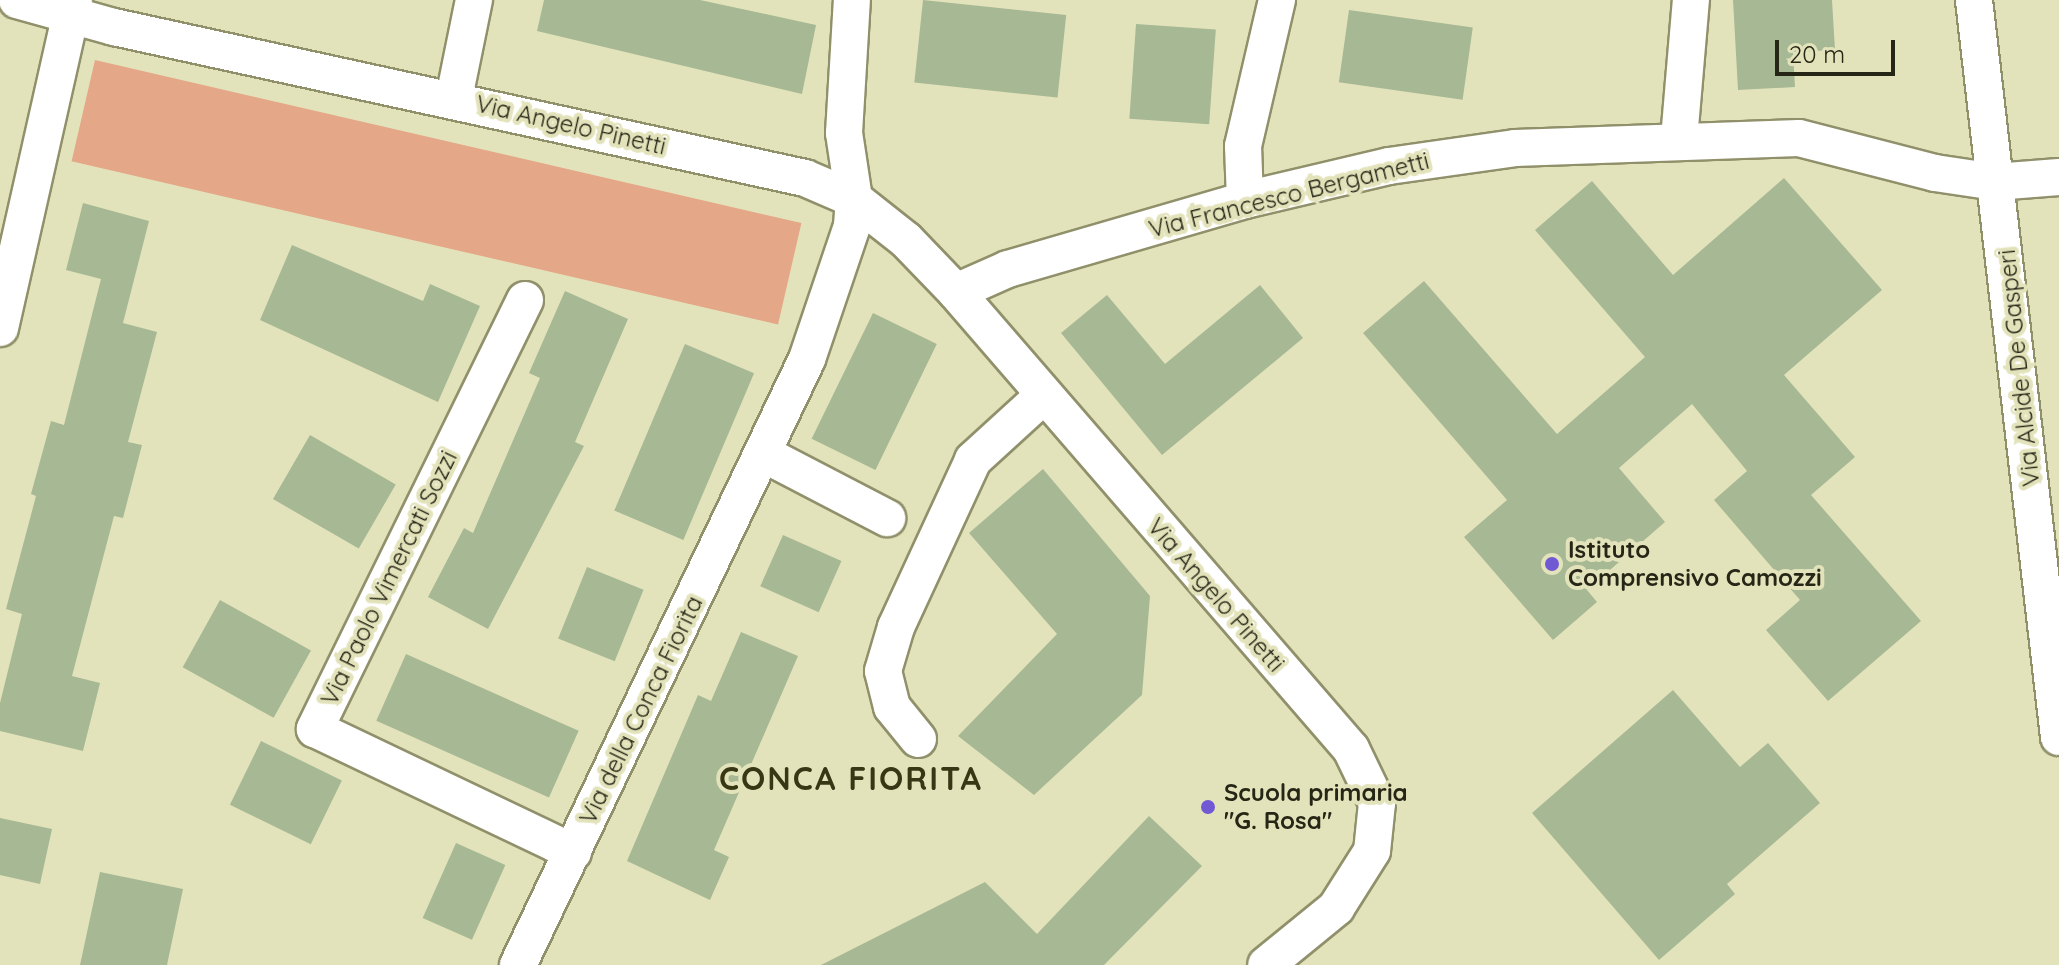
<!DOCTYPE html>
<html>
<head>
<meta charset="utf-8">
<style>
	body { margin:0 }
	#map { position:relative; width:2059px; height:965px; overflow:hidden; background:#e3e3bb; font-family:Quicksand,sans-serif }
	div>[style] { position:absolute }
	.green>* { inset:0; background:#e4a788; transform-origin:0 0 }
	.building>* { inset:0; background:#a7b894; transform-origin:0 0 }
	.roads { filter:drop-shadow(2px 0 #90906b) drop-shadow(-2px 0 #90906b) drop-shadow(0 2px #90906b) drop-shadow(0 -2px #90906b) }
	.street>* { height:36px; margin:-18px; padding:0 18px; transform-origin:18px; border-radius:18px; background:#fff }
	.dots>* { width:22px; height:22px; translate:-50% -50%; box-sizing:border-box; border:4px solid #e3e3bb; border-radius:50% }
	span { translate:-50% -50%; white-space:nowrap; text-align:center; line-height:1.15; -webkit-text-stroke:8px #e3e3bb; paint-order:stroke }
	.street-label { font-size:24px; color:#262617 }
	.poi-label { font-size:24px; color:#262617; font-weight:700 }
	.left { translate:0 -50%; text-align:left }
	.district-label { font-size:32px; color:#383715; font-weight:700; letter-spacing:2px }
	.scale { position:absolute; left:1775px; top:40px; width:120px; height:36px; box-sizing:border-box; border:4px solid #262617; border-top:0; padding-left:10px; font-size:24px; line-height:28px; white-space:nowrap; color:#262617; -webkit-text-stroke:6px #e3e3bb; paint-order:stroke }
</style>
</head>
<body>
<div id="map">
	<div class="green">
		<i style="left:95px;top:60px;width:725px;height:104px;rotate:13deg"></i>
	</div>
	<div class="building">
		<i style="clip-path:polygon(544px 0,700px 0,816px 25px,802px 94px,537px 31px)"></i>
		<i style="left:923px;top:0;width:144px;height:83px;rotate:6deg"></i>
		<i style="clip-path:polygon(1733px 0,1832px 0,1835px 50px,1793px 52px,1795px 87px,1738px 90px)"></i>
		<i style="left:1349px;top:10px;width:125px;height:73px;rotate:8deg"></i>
		<i style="left:1136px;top:24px;width:80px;height:95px;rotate:4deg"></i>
		<i style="clip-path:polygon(1784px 178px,1882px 290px,1784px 375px,1855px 457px,1811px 495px,1921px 621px,1828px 701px,1766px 630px,1800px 600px,1714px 500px,1747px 471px,1692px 404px,1619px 468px,1665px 522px,1587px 590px,1597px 602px,1553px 640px,1464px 537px,1507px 500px,1363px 333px,1424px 281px,1557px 434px,1645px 357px,1535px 230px,1592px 181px,1673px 275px)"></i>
		<i style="clip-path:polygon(83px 203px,149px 221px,123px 323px,157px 332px,128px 442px,142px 445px,123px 518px,114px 516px,72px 676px,100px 683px,83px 751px,0 731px,0 703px,22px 614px,6px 609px,36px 496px,31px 494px,51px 421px,64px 425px,101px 279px,66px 270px)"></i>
		<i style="clip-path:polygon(292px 245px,423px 301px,430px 284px,480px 306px,438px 402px,260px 320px)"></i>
		<i style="clip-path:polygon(1260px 285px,1303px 338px,1162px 455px,1061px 333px,1107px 295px,1165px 364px)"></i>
		<i style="clip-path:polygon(565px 291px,628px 319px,575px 442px,584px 446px,488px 629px,428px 597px,464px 528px,473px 533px,540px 378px,529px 373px)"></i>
		<i style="left:873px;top:313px;width:71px;height:140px;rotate:26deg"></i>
		<i style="left:685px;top:344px;width:75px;height:181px;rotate:23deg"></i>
		<i style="left:310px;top:435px;width:99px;height:74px;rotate:30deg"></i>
		<i style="clip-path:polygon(1043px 469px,1150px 596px,1142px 695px,1034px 795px,958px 736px,1057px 634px,969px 533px)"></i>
		<i style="left:783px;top:535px;width:64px;height:56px;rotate:24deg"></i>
		<i style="left:587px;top:567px;width:61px;height:77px;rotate:22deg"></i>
		<i style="left:220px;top:600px;width:104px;height:77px;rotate:29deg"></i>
		<i style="clip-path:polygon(741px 632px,798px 656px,714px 850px,729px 857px,710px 900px,627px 861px,698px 695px,711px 701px)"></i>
		<i style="left:406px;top:654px;width:189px;height:73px;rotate:24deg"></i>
		<i style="clip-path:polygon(1673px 690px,1740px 767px,1768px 743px,1820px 803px,1727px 884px,1735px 894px,1659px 960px,1532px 813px)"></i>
		<i style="left:261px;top:741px;width:90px;height:71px;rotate:26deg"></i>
		<i style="clip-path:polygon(1149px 816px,1202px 866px,1104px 965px,821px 965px,985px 882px,1037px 934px)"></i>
		<i style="clip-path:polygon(0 818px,52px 829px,40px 884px,0 875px)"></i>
		<i style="left:456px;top:843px;width:54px;height:82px;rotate:24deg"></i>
		<i style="clip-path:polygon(100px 872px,183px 889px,167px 965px,80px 965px)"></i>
	</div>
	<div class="roads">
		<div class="street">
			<i style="left:17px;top:0;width:101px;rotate:15.6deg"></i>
			<i style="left:114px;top:27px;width:707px;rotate:12.33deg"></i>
			<i style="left:805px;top:178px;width:53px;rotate:23.2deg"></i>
			<i style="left:854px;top:199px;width:66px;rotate:38.3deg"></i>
			<i style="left:906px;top:240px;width:72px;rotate:46.1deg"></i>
			<i style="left:956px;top:292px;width:604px;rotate:49.16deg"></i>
			<i style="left:1351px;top:749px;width:60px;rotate:64.3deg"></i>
			<i style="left:1377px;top:803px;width:48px;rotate:95.9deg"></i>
			<i style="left:1372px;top:851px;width:67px;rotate:122.3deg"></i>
			<i style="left:1336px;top:908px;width:90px;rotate:140.8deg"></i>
			<i style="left:1974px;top:0;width:742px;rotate:83.42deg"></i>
			<i style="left:454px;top:98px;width:100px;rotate:-78.5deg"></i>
			<i style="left:1679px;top:139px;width:140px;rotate:-85.1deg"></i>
			<i style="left:1245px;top:200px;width:54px;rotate:-92.1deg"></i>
			<i style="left:1243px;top:146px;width:150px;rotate:-76.9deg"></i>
			<i style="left:956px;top:292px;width:57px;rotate:-23.9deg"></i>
			<i style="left:1008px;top:269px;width:247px;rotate:-16.2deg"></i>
			<i style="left:1245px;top:200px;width:148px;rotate:-13.3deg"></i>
			<i style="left:1389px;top:166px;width:127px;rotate:-8.1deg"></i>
			<i style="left:1515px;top:148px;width:284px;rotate:-2deg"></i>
			<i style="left:1799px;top:138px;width:140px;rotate:14.4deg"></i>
			<i style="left:1935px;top:173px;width:61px;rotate:8.5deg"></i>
			<i style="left:1995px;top:182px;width:64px;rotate:-4.5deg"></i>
			<i style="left:525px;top:300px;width:478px;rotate:116.1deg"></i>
			<i style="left:315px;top:729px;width:286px;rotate:25.5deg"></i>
			<i style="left:0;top:328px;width:336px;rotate:-77.3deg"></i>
			<i style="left:764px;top:454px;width:139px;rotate:27.5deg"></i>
			<i style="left:918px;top:739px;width:41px;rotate:-129.1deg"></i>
			<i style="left:892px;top:707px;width:37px;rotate:-104deg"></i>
			<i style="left:883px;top:671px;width:46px;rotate:-73.5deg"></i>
			<i style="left:896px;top:627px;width:184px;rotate:-65.2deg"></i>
			<i style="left:973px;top:460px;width:93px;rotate:-42.4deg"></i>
			<i style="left:518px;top:965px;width:671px;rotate:-64.5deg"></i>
			<i style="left:807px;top:359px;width:140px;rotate:-71.3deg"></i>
			<i style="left:852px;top:226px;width:27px;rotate:-86deg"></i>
			<i style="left:854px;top:199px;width:67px;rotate:-98.6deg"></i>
			<i style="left:844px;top:133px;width:133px;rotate:-86.6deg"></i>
		</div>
	</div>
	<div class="dots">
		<i style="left:1552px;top:564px;background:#7059d3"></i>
		<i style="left:1208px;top:807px;background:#7059d3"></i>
	</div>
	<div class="street-label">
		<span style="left:571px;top:125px;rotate:13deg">Via Angelo Pinetti</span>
		<span style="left:1289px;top:195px;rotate:-14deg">Via Francesco Bergametti</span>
		<span style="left:2019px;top:368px;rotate:-96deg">Via Alcide De Gasperi</span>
		<span style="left:389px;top:578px;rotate:-64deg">Via Paolo Vimercati Sozzi</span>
		<span style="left:1216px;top:595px;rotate:49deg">Via Angelo Pinetti</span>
		<span style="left:641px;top:710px;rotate:-64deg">Via della Conca Fiorita</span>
	</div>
	<div class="poi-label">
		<span class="left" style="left:1568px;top:564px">Istituto<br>Comprensivo Camozzi</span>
		<span class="left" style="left:1224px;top:807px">Scuola primaria<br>"G. Rosa"</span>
	</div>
	<div class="district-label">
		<span style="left:851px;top:778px">CONCA FIORITA</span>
	</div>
	<div class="scale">20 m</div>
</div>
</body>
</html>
